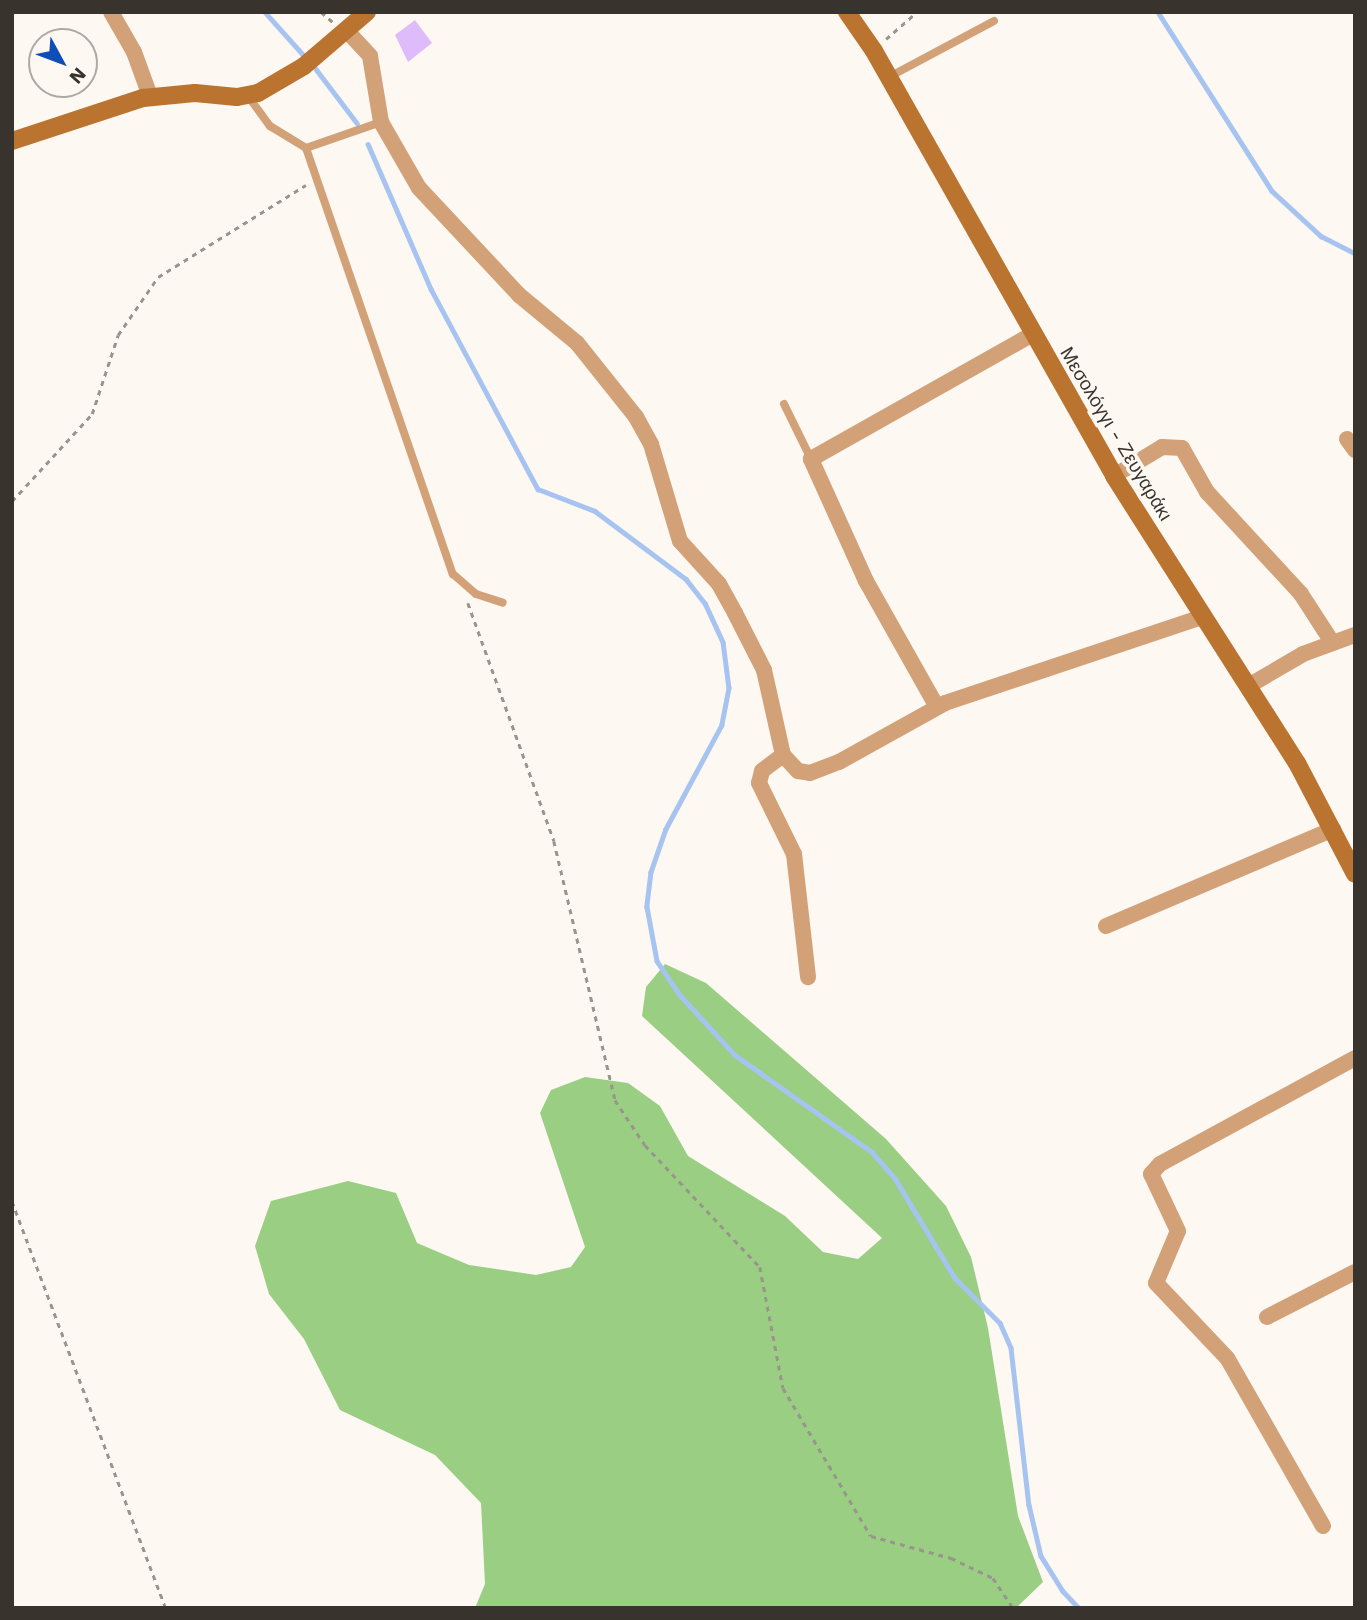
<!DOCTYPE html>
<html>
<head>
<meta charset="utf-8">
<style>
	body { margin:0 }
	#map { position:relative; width:1367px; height:1620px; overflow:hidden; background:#fdf8f2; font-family:"Work Sans",sans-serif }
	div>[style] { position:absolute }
	.forest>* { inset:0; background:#9ace82 }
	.stream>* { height:4.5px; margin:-2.25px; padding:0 2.25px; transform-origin:2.25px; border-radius:2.25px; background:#a7c4f0 }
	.building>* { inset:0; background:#debcfc }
	.path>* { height:2.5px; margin-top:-1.25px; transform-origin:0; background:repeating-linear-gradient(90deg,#99948e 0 5px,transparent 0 10px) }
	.lane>* { height:8px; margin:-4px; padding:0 4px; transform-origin:4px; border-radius:4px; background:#d2a178 }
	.street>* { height:16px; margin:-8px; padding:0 8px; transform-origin:8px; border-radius:8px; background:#d2a178 }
	.secondary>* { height:18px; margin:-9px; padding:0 9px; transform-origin:9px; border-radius:9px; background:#bb7430 }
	span { translate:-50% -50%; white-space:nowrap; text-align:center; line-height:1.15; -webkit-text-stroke:7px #fdf8f2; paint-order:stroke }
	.street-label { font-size:19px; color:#38332d }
	.frame { position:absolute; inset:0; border:14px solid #38332d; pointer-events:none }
	.north { position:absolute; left:28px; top:28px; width:70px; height:70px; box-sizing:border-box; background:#fdf8f2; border:2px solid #aea9a3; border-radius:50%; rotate:131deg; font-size:19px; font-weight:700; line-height:28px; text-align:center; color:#38332d }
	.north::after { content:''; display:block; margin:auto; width:24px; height:32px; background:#104db8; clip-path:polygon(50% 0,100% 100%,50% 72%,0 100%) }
</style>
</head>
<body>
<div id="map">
	<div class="forest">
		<i style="clip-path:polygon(665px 964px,706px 983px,886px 1139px,946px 1206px,971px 1257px,988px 1328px,1018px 1516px,1043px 1582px,1016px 1608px,475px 1608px,485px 1584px,481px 1503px,435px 1455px,340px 1410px,304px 1339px,269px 1294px,255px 1246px,271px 1201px,348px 1181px,396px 1193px,417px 1243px,469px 1265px,536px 1275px,571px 1267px,585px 1247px,540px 1113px,551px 1090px,585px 1077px,628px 1083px,660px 1106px,688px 1156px,785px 1216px,823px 1252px,858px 1259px,882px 1238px,642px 1016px,646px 987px)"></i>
	</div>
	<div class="stream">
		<i style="left:265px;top:12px;width:63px;rotate:48.2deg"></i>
		<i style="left:1158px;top:12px;width:212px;rotate:57.5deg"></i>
		<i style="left:1272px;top:191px;width:67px;rotate:42.6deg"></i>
		<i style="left:1321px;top:236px;width:38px;rotate:27deg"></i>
		<i style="left:313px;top:65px;width:73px;rotate:52.8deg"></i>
		<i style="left:368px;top:144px;width:158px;rotate:66.5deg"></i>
		<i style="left:431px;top:289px;width:227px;rotate:61.9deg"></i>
		<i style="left:538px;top:489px;width:61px;rotate:21.1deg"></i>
		<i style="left:595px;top:511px;width:114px;rotate:36.8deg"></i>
		<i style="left:686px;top:579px;width:31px;rotate:52deg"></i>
		<i style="left:705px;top:603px;width:43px;rotate:65.2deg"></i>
		<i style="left:723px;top:642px;width:46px;rotate:82.6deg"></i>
		<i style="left:729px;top:688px;width:38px;rotate:101deg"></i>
		<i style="left:722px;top:725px;width:118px;rotate:118.3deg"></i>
		<i style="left:666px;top:829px;width:46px;rotate:109.2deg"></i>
		<i style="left:651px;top:872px;width:35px;rotate:97deg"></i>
		<i style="left:647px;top:907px;width:55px;rotate:79.5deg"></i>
		<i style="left:657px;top:961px;width:40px;rotate:56deg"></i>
		<i style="left:679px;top:994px;width:83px;rotate:47.4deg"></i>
		<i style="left:735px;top:1055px;width:168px;rotate:35.3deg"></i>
		<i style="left:872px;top:1152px;width:37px;rotate:49deg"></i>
		<i style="left:896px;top:1180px;width:114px;rotate:59deg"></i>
		<i style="left:955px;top:1278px;width:64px;rotate:45deg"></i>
		<i style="left:1000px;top:1323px;width:27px;rotate:66deg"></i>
		<i style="left:1011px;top:1348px;width:158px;rotate:83.5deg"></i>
		<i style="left:1029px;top:1505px;width:52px;rotate:76.8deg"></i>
		<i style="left:1041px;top:1556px;width:40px;rotate:58deg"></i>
		<i style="left:1062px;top:1590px;width:25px;rotate:47deg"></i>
	</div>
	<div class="building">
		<i style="clip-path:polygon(415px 20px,432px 43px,408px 62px,395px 35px)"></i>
	</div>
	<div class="path">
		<i style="left:321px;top:12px;width:16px;rotate:40deg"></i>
		<i style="left:886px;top:39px;width:41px;rotate:-41.1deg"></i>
		<i style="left:12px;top:501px;width:118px;rotate:-47.4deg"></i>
		<i style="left:92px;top:414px;width:83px;rotate:-71.8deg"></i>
		<i style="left:118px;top:335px;width:70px;rotate:-55.4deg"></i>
		<i style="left:158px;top:277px;width:174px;rotate:-31.9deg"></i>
		<i style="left:468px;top:603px;width:253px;rotate:70.1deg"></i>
		<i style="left:554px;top:841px;width:266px;rotate:76.7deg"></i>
		<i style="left:615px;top:1100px;width:54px;rotate:56.3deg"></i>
		<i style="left:645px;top:1145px;width:168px;rotate:46.7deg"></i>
		<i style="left:760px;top:1267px;width:123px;rotate:79.2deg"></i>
		<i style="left:783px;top:1388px;width:172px;rotate:59.3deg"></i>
		<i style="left:871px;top:1536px;width:83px;rotate:15.4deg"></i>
		<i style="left:951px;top:1558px;width:47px;rotate:25.5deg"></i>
		<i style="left:993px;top:1578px;width:36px;rotate:56deg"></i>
		<i style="left:12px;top:1201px;width:435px;rotate:69.3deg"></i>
	</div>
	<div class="lane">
		<i style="left:889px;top:77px;width:119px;rotate:-28.1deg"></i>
		<i style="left:248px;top:96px;width:37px;rotate:54deg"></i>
		<i style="left:270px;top:126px;width:42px;rotate:31.4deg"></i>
		<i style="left:306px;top:148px;width:451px;rotate:71deg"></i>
		<i style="left:453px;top:574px;width:30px;rotate:41deg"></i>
		<i style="left:476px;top:594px;width:28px;rotate:18deg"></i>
		<i style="left:306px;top:148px;width:79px;rotate:-19.1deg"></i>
		<i style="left:784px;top:404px;width:61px;rotate:63.9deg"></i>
	</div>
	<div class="street">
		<i style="left:111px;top:12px;width:46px;rotate:60.1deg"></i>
		<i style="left:134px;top:52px;width:47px;rotate:70deg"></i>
		<i style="left:347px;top:31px;width:34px;rotate:47deg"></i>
		<i style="left:370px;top:56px;width:67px;rotate:80.5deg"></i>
		<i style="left:381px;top:122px;width:76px;rotate:60.1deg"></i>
		<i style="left:419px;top:188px;width:146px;rotate:46.9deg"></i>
		<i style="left:519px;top:295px;width:75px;rotate:39.6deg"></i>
		<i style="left:577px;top:343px;width:95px;rotate:51.4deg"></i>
		<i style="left:636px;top:417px;width:31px;rotate:61deg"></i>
		<i style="left:651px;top:444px;width:101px;rotate:73.4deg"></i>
		<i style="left:680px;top:541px;width:58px;rotate:47.8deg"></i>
		<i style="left:719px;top:584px;width:33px;rotate:61deg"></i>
		<i style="left:735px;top:613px;width:64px;rotate:63deg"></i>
		<i style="left:764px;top:670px;width:87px;rotate:77.4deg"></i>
		<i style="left:783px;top:755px;width:22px;rotate:47deg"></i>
		<i style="left:798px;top:771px;width:12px;rotate:9deg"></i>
		<i style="left:810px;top:773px;width:31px;rotate:-21deg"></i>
		<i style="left:839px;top:762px;width:121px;rotate:-29.1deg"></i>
		<i style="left:945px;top:703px;width:271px;rotate:-18.5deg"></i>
		<i style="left:1347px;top:439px;width:14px;rotate:54deg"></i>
		<i style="left:1114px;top:476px;width:56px;rotate:-31.1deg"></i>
		<i style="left:1162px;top:447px;width:20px;rotate:3deg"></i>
		<i style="left:1182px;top:448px;width:51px;rotate:60.4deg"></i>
		<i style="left:1207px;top:492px;width:139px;rotate:47.3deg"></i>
		<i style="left:1301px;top:594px;width:57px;rotate:57.1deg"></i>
		<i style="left:1250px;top:685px;width:61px;rotate:-30.3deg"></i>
		<i style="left:1303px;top:654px;width:55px;rotate:-20.1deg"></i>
		<i style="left:937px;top:707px;width:145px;rotate:-119.4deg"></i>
		<i style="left:866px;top:581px;width:134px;rotate:-114.3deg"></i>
		<i style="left:811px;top:459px;width:255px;rotate:-29.4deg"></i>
		<i style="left:783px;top:755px;width:26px;rotate:143deg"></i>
		<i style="left:762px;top:771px;width:12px;rotate:104deg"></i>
		<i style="left:759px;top:783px;width:79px;rotate:63.8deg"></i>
		<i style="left:794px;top:854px;width:124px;rotate:83.5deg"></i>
		<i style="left:1106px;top:926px;width:247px;rotate:-23.1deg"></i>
		<i style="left:1267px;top:1317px;width:99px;rotate:-27.1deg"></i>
		<i style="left:1323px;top:1526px;width:193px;rotate:-119.7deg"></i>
		<i style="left:1227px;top:1358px;width:103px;rotate:-133.4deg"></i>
		<i style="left:1156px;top:1283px;width:56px;rotate:-67.1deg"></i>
		<i style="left:1178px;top:1231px;width:63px;rotate:-115.3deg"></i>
		<i style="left:1151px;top:1174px;width:13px;rotate:-48deg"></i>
		<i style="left:1160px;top:1164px;width:222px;rotate:-28.5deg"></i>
	</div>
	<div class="secondary">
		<i style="left:847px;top:12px;width:47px;rotate:55.3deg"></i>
		<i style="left:874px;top:51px;width:488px;rotate:60.5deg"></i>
		<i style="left:1114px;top:476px;width:340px;rotate:57.5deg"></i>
		<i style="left:1297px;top:763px;width:125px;rotate:62.4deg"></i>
		<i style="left:12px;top:141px;width:138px;rotate:-18.2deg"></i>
		<i style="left:143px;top:98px;width:52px;rotate:-5.5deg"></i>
		<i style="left:195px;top:93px;width:42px;rotate:5.4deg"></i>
		<i style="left:237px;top:97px;width:21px;rotate:-11deg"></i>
		<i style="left:258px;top:93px;width:53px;rotate:-30.4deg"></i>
		<i style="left:304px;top:66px;width:83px;rotate:-40.6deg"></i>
	</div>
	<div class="street-label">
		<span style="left:1116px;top:434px;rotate:59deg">Μεσολόγγι - Ζευγαράκι</span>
	</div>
	<div class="frame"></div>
	<div class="north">N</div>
</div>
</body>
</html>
